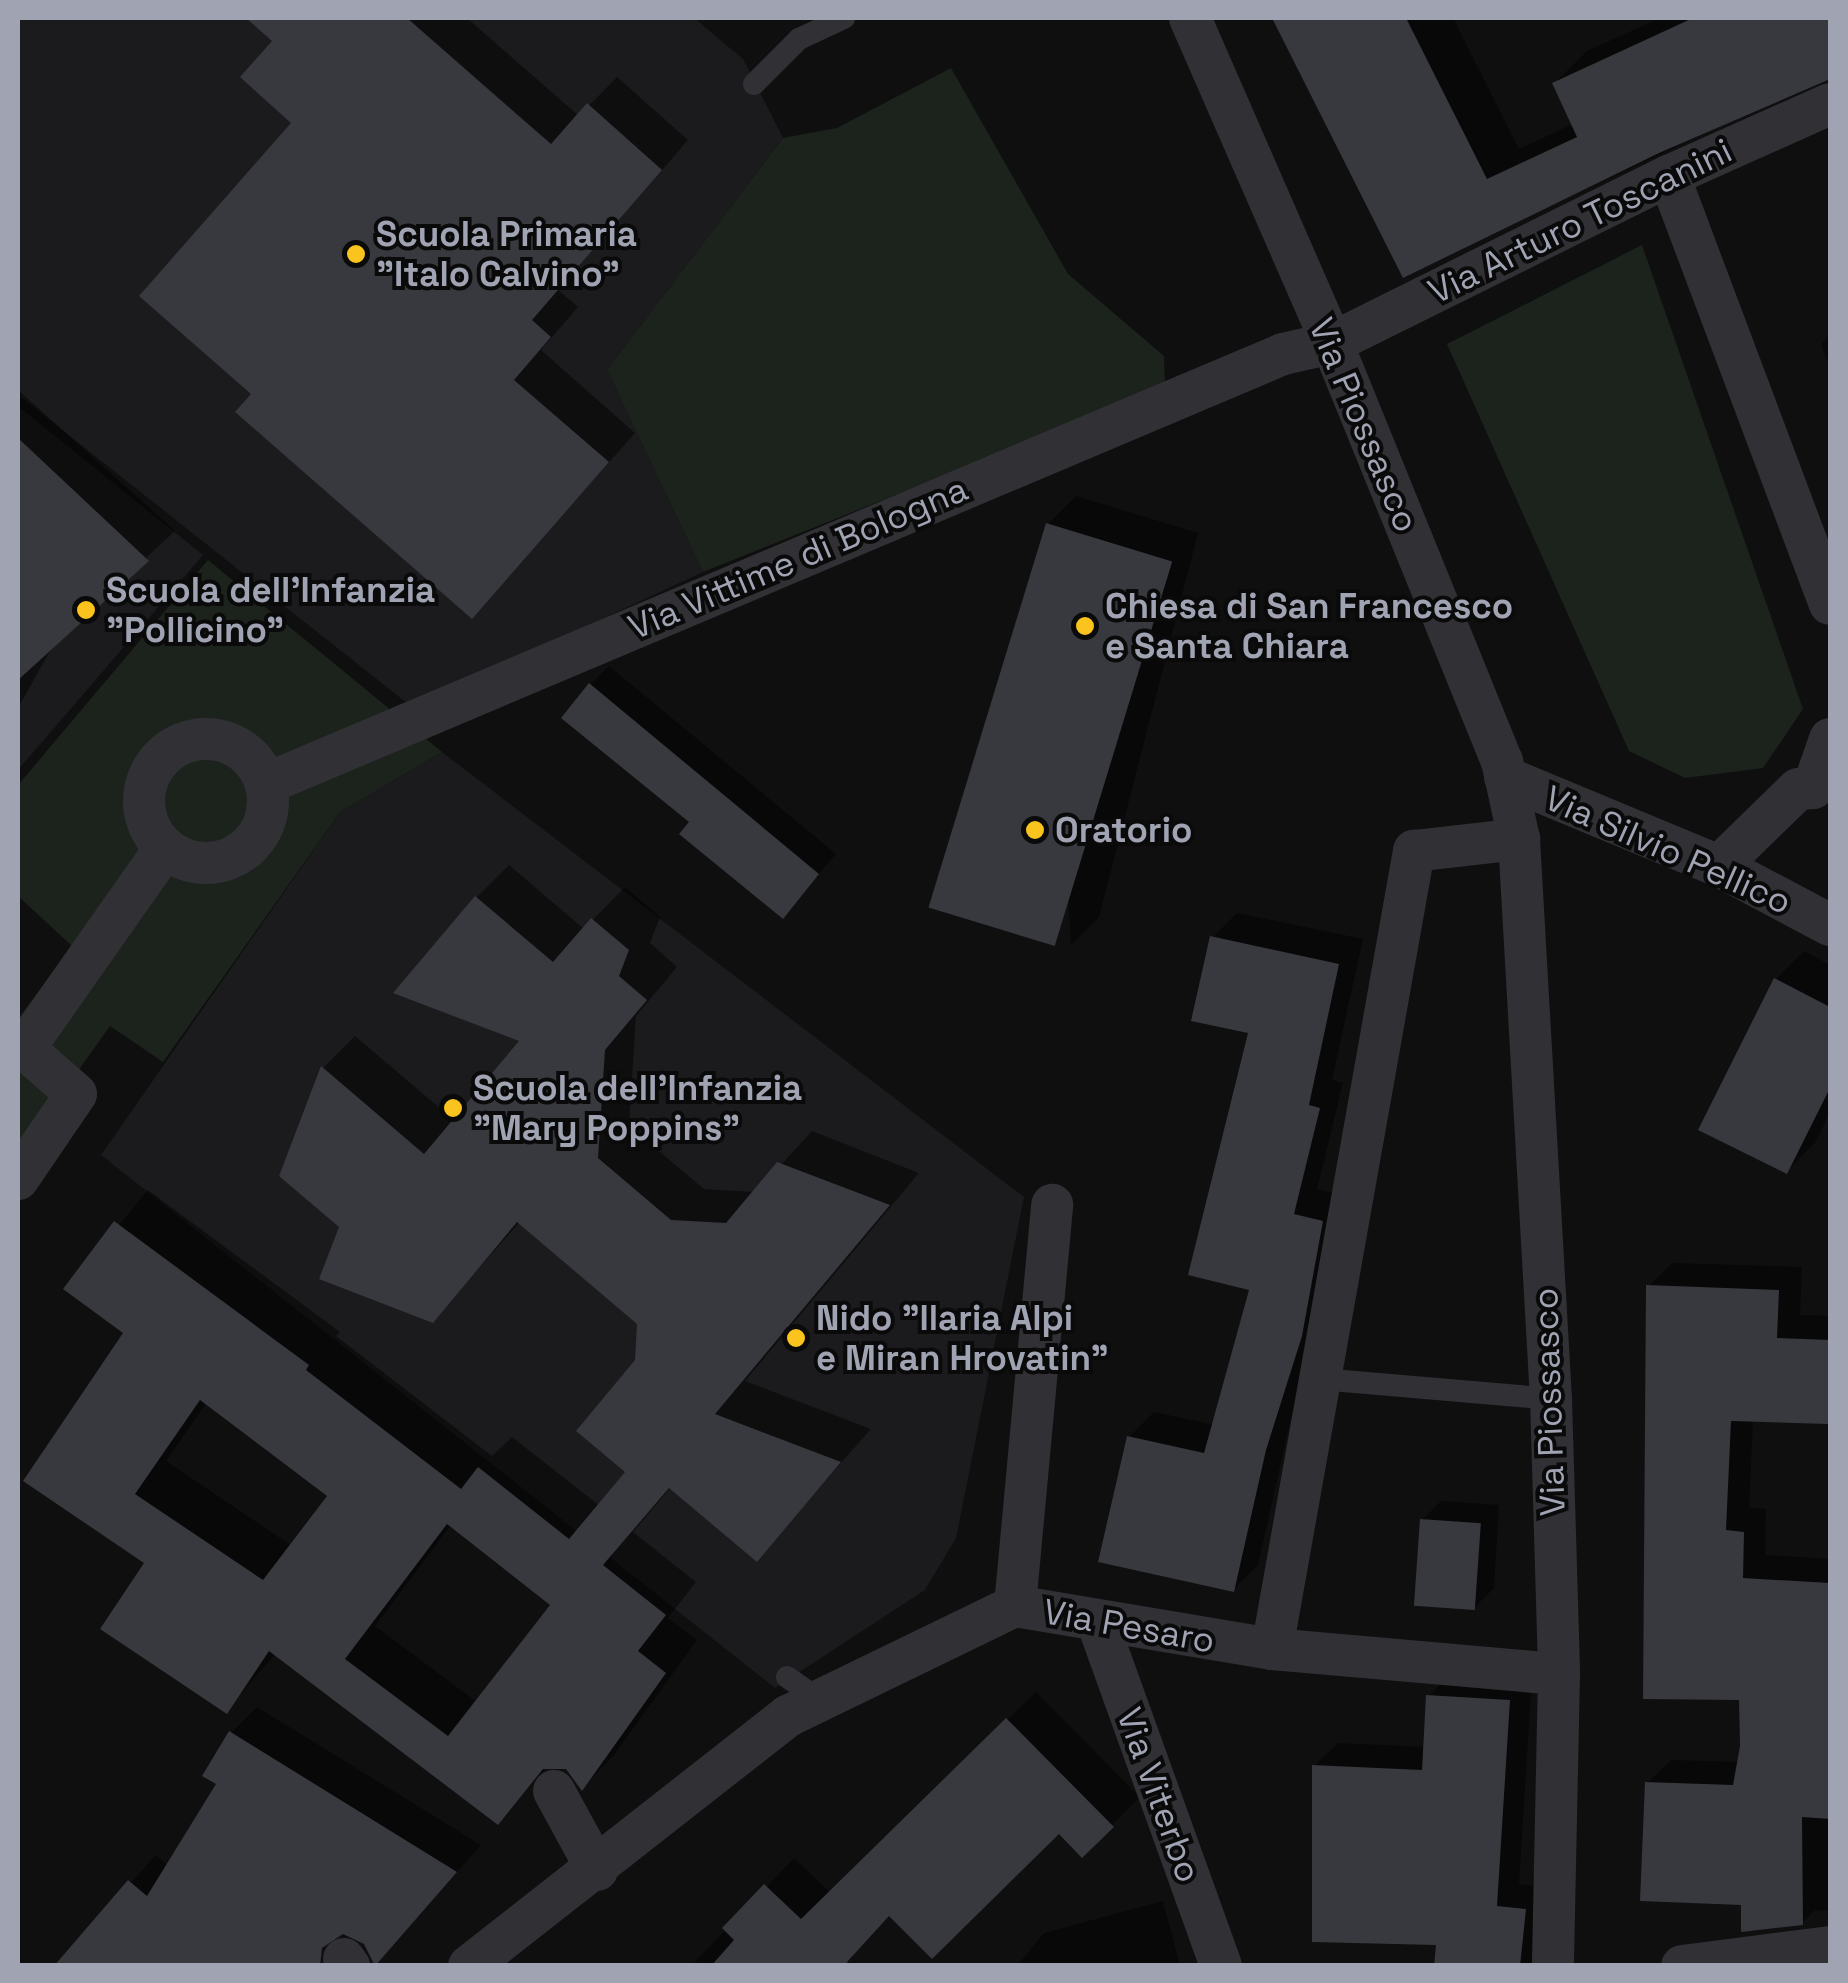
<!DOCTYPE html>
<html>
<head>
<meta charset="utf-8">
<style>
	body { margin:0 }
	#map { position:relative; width:1848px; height:1983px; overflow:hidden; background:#0f0f10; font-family:"Space Grotesk",sans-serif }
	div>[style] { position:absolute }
	.built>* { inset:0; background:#1b1b1d }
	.green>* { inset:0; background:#1b231c }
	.shadow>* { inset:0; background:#0007 }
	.building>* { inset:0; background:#38393e; transform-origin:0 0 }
	.lane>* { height:22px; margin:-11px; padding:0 11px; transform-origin:11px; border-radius:11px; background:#303035 }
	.street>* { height:42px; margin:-21px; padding:0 21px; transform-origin:21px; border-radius:21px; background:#303035 }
	.street>.ring { margin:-21px; padding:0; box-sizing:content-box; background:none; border:42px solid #303035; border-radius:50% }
	.dots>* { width:28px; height:28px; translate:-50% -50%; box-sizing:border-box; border:5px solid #0a0a0b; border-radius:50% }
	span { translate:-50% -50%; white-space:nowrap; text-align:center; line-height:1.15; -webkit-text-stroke:8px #0a0a0b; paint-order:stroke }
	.street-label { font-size:35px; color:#9fa3b2 }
	.poi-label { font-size:35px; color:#9fa3b2; font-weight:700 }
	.left { translate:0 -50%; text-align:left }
	.frame { position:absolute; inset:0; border:20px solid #9fa3b2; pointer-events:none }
</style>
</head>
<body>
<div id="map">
	<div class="built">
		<i style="clip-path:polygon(18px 18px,694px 18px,743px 59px,783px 138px,607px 370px,703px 572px,412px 707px,18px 395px)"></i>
		<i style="clip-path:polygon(18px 406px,203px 555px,18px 770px)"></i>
		<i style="clip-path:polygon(442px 752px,1024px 1197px,956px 1538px,925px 1590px,775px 1688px,101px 1155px,340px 812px)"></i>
	</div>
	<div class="green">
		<i style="clip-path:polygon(951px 68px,1068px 274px,1164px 356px,1165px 387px,703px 572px,607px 370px,783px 138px,837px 128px)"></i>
		<i style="clip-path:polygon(1642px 245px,1803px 709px,1763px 768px,1685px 778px,1629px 751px,1447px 344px)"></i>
		<i style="clip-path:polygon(208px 560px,442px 752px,340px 812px,163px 1062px,110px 1026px,18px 1155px,18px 1019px,72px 946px,18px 896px,18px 785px)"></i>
	</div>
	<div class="shadow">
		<i style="clip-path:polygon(250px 18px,467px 18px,579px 116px,617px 77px,688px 140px,558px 290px,578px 307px,541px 350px,635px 433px,472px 616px,254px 394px,295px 123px,276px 41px)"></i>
		<i style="clip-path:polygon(1275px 18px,1453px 18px,1519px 149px,1573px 124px,1555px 83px,1587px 51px,1660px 18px,1830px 18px,1830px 75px,1404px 274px)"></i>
		<i style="clip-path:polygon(1830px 334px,1830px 368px,1821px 344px)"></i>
		<i style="clip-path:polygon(18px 390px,175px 531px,55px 642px,18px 708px)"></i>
		<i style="clip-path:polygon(1076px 496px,1198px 533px,1099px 917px,1071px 945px,1048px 524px)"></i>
		<i style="clip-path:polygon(609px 666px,836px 854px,782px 916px,693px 821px,590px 685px)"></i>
		<i style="clip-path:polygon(evenodd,509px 865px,584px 929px,625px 887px,660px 917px,650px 943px,677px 967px,636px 1016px,629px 1126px,704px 1189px,756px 1192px,812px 1131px,919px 1173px,745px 1381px,871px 1429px,757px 1558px,672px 1486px,633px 1532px,696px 1582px,668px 1618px,697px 1640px,614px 1755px,583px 1787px,567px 1767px,547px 1767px,497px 1822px,276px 1653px,227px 1710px,147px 1562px,27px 1480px,126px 1333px,67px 1288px,148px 1190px,340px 1332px,336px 1336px,492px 1456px,512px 1437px,600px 1506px,628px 1472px,639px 1323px,520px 1222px,432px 1320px,342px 1226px,282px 1175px,323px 1068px,355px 1036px,455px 1121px,524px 1040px,477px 897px,509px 865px,207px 1402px,330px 1495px,292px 1546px,166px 1461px,207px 1402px,509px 865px,451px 1525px,554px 1605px,477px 1702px,375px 1626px,451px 1525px)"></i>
		<i style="clip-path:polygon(1237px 913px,1363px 939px,1332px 1080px,1343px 1083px,1317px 1189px,1346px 1196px,1326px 1309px,1290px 1422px,1258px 1565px,1233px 1590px,1129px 1437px,1154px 1412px,1215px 1425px,1252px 1288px,1251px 1032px,1212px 938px)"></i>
		<i style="clip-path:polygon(1804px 951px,1830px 965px,1830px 1112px,1815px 1143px,1787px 1171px,1776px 979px)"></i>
		<i style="clip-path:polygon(1672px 1263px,1802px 1267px,1800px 1315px,1830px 1316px,1830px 1422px,1753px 1419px,1749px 1508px,1766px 1509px,1765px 1555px,1830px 1559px,1830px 1911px,1815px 1910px,1802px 1923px,1743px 1903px,1647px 1783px,1671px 1760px,1740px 1762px,1742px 1698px,1649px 1286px)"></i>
		<i style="clip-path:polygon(1441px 1501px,1499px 1505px,1494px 1588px,1475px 1607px,1422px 1520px)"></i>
		<i style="clip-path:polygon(1452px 1673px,1532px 1678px,1519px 1884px,1548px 1887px,1539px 1966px,1436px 1966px,1439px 1943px,1314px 1766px,1338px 1743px,1426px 1747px,1429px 1696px)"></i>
		<i style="clip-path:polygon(1036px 1692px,1140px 1797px,1083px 1854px,1059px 1830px,890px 1913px,841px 1966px,691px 1966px,794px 1858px,831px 1893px)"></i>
		<i style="clip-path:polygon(257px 1707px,481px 1845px,399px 1938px,372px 1950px,354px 1933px,335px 1935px,320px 1950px,64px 1957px,156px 1855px,168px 1866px,220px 1783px,231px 1733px)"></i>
		<i style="clip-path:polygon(1163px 1901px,1180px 1966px,1017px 1966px,1044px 1933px)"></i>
	</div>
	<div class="building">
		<i style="clip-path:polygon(246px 18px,407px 18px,551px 144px,587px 103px,662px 170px,532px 320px,551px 337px,514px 380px,609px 462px,472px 619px,235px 412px,251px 394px,139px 296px,291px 123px,240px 77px,272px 41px)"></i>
		<i style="clip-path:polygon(1272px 18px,1406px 18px,1487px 179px,1577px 137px,1552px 83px,1693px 18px,1830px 18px,1830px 79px,1659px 153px,1403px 278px)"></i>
		<i style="clip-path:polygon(18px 438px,149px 561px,18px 680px)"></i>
		<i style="left:1046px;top:523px;width:132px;height:402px;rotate:17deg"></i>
		<i style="clip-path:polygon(589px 683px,819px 874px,783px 919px,679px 834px,689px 822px,561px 718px)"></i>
		<i style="clip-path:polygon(evenodd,475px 896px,553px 962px,591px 918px,629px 950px,619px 976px,647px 1000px,605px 1050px,598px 1158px,671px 1220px,726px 1223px,777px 1162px,890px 1205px,715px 1414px,841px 1462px,757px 1562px,669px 1488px,603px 1565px,666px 1615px,638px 1651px,666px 1673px,582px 1791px,566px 1769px,543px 1769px,498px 1825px,269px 1651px,227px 1714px,100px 1629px,144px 1563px,23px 1481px,123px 1333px,63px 1289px,114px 1221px,309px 1365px,306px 1370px,461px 1489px,478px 1467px,569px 1539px,625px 1472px,576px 1431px,635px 1360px,637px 1324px,517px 1222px,433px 1323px,319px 1279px,339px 1227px,279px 1176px,321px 1066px,424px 1154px,519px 1041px,393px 993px,475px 896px,200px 1400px,327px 1496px,263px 1580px,135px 1494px,200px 1400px,475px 896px,447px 1524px,550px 1605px,448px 1736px,345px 1659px,447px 1524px)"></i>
		<i style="clip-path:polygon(1210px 936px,1339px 964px,1309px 1105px,1320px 1108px,1294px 1214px,1323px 1221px,1302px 1336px,1266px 1450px,1234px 1592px,1098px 1562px,1127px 1436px,1204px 1453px,1249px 1290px,1188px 1275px,1248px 1033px,1191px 1021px)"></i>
		<i style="clip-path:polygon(1774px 978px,1830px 1007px,1830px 1088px,1787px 1174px,1698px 1130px)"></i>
		<i style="clip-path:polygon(1646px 1285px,1779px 1290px,1777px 1338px,1830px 1340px,1828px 1424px,1731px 1421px,1726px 1530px,1744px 1532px,1743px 1578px,1830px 1583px,1830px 1819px,1802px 1817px,1803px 1925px,1741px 1932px,1741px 1905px,1640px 1901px,1645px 1782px,1733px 1785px,1740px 1746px,1739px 1700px,1643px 1699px)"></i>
		<i style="left:1420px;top:1519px;width:61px;height:87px;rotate:4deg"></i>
		<i style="clip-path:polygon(1426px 1695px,1510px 1700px,1497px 1906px,1526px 1909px,1520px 1966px,1434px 1966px,1436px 1945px,1312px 1942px,1312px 1765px,1422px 1770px)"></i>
		<i style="clip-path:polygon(1006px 1718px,1114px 1827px,1082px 1858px,1059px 1834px,932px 1959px,889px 1916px,847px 1962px,851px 1966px,711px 1966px,734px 1940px,722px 1928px,764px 1884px,801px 1919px)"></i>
		<i style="clip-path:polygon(229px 1731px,457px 1872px,375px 1966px,364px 1944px,343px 1934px,322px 1948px,320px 1966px,54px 1966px,128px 1880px,147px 1896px,216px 1784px,202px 1776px)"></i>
	</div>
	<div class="lane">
		<i style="left:754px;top:84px;width:64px;rotate:-45deg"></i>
		<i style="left:799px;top:39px;width:50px;rotate:-25deg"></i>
		<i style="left:1320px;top:1379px;width:232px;rotate:4.9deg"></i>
		<i style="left:787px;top:1677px;width:40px;rotate:34.9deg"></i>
	</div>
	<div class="street">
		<i style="left:1190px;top:18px;width:355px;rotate:66.4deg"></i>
		<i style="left:1332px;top:343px;width:451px;rotate:67.9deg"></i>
		<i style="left:1502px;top:761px;width:80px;rotate:77.7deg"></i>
		<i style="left:1519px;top:839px;width:561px;rotate:86.73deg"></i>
		<i style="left:1551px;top:1399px;width:275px;rotate:88.3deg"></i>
		<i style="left:1559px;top:1674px;width:292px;rotate:91.2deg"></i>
		<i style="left:1669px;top:176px;width:457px;rotate:69.4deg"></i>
		<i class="ring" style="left:144px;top:739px;width:82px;height:82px"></i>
		<i style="left:1505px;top:777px;width:232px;rotate:22.6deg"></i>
		<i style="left:1719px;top:866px;width:126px;rotate:28deg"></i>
		<i style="left:268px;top:783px;width:1102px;rotate:-22.91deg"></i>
		<i style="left:1283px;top:354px;width:50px;rotate:-12.7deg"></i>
		<i style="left:1332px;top:343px;width:376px;rotate:-26.4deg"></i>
		<i style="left:1669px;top:176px;width:176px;rotate:-24.1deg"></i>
		<i style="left:1719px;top:866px;width:110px;rotate:-44.3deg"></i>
		<i style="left:1798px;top:789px;width:15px;rotate:-4deg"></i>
		<i style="left:1813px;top:788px;width:52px;rotate:-70.9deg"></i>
		<i style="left:18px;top:1043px;width:77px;rotate:41.3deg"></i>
		<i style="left:76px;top:1094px;width:103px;rotate:124.3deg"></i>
		<i style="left:24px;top:1049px;width:243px;rotate:-54.9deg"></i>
		<i style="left:1015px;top:1606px;width:403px;rotate:-84.7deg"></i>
		<i style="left:1098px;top:1624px;width:363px;rotate:70.2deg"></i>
		<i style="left:1272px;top:1649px;width:811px;rotate:-79.91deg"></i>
		<i style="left:1414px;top:851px;width:106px;rotate:-6.5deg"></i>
		<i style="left:554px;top:1791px;width:90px;rotate:61.4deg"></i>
		<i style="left:344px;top:1959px;width:9px;rotate:54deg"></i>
		<i style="left:469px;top:1966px;width:405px;rotate:-38.1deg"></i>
		<i style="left:788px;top:1716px;width:252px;rotate:-25.9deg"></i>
		<i style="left:1015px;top:1606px;width:261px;rotate:9.5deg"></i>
		<i style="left:1272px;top:1649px;width:288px;rotate:5deg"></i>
		<i style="left:1682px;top:1966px;width:149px;rotate:-7.3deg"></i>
	</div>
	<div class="dots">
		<i style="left:356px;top:254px;background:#fac31d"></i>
		<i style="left:86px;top:610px;background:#fac31d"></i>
		<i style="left:1085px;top:626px;background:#fac31d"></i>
		<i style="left:1035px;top:830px;background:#fac31d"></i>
		<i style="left:453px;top:1108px;background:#fac31d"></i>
		<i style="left:796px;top:1338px;background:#fac31d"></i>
	</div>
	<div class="street-label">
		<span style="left:1580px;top:221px;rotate:-26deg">Via Arturo Toscanini</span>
		<span style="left:1364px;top:425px;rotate:67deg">Via Piossasco</span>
		<span style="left:798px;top:558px;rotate:-23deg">Via Vittime di Bologna</span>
		<span style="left:1668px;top:850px;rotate:24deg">Via Silvio Pellico</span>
		<span style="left:1549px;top:1402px;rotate:-92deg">Via Piossasco</span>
		<span style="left:1129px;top:1626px;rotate:10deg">Via Pesaro</span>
		<span style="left:1159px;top:1795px;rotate:70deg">Via Viterbo</span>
	</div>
	<div class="poi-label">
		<span class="left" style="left:376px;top:254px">Scuola Primaria<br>"Italo Calvino"</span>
		<span class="left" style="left:106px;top:610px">Scuola dell'Infanzia<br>"Pollicino"</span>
		<span class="left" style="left:1105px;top:626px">Chiesa di San Francesco<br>e Santa Chiara</span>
		<span class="left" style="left:1055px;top:830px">Oratorio</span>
		<span class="left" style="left:473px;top:1108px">Scuola dell'Infanzia<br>"Mary Poppins"</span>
		<span class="left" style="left:816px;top:1338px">Nido "Ilaria Alpi<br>e Miran Hrovatin"</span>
	</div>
	<div class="frame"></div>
</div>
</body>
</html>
